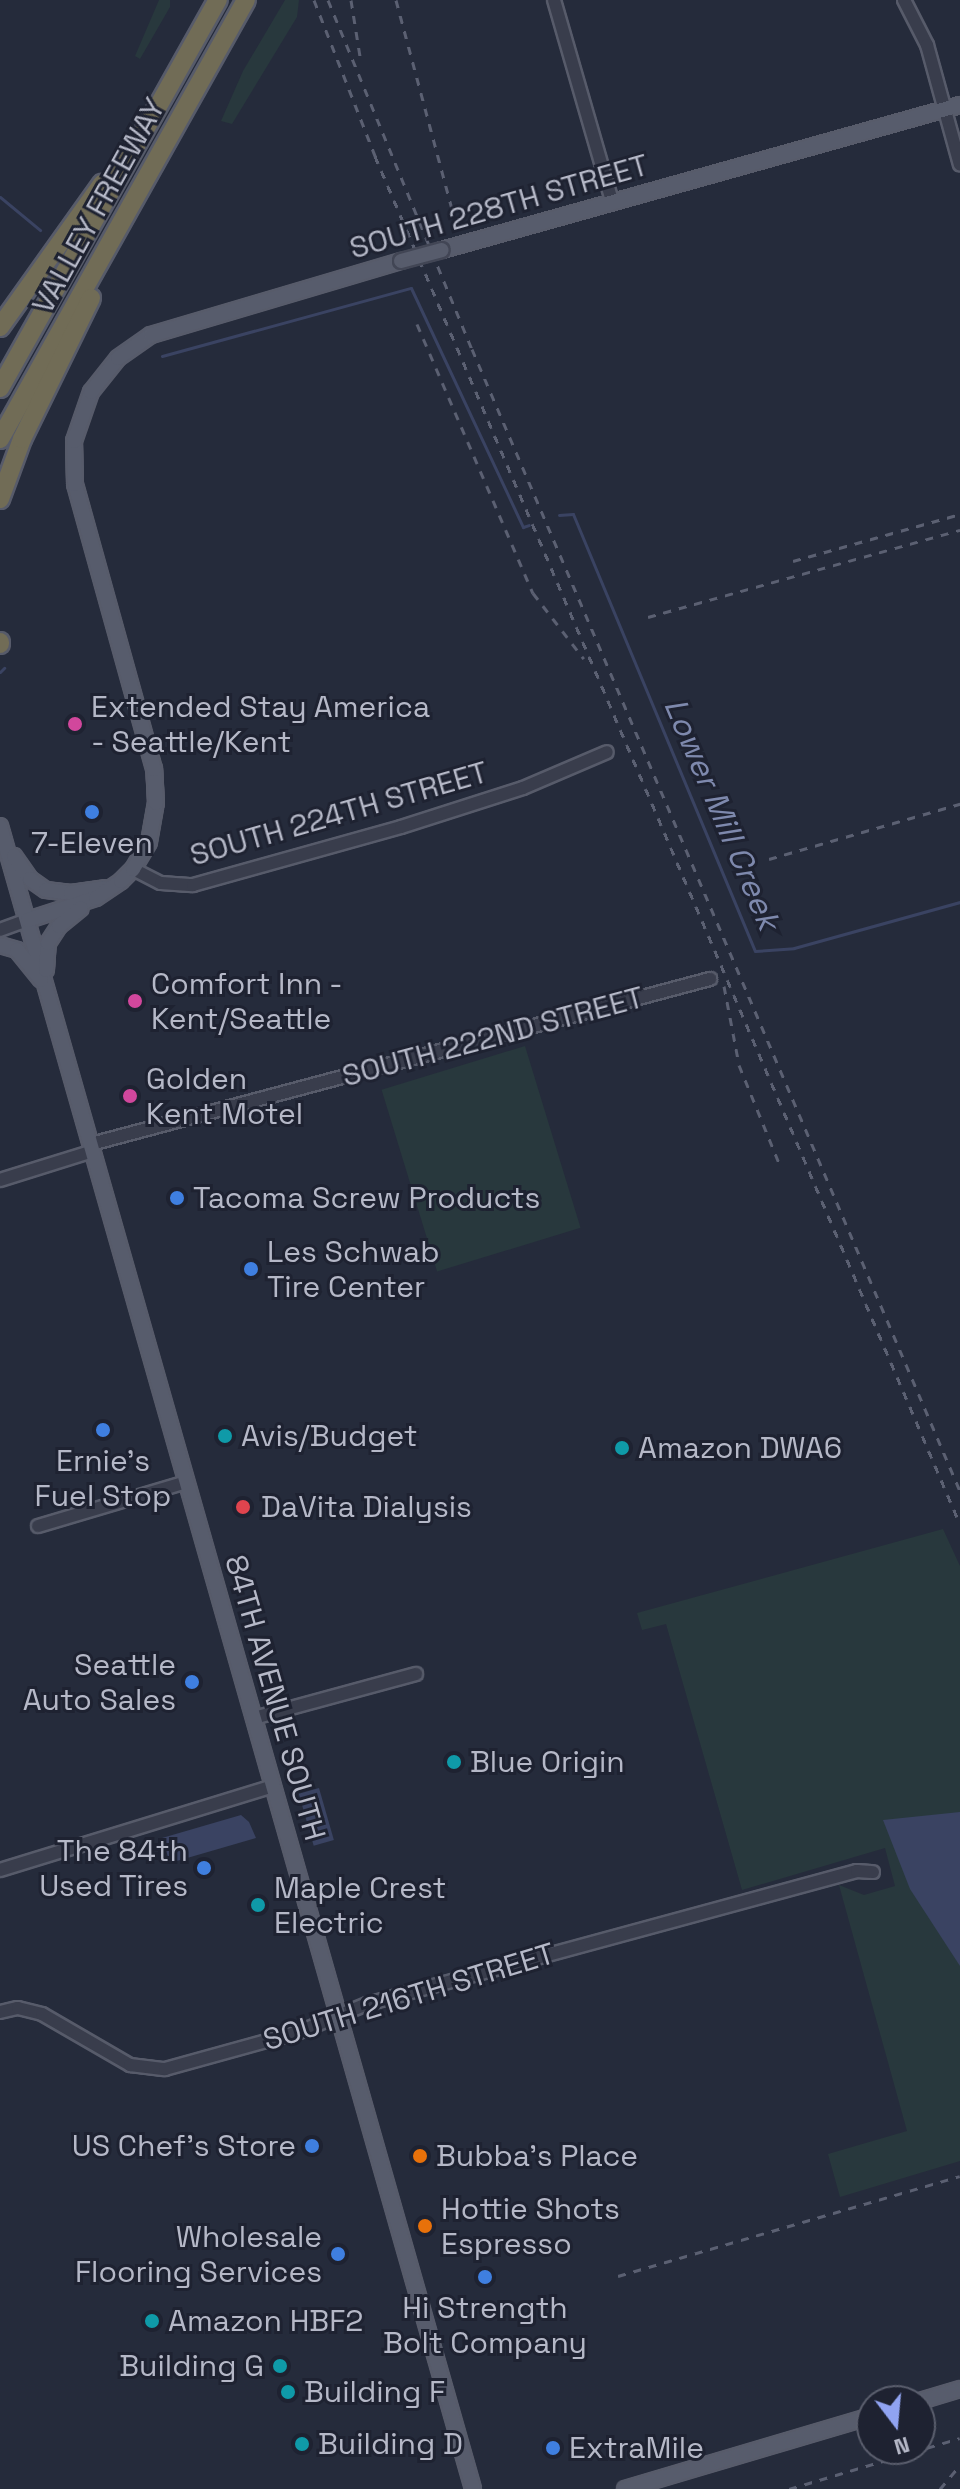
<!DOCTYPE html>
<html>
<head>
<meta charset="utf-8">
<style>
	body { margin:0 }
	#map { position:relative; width:960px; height:2489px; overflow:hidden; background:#252b3b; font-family:"Space Grotesk",sans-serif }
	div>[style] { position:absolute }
	.green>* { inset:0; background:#28383d; transform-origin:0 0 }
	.water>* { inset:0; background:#3a4362; transform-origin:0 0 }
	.stream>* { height:3px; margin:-1.5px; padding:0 1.5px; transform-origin:1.5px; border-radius:1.5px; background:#3a4362 }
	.roads { filter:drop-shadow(2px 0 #575b6a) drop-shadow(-2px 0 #575b6a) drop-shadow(0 2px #575b6a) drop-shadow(0 -2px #575b6a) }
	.minor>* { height:12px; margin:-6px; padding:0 6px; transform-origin:6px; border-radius:6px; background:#393d4c }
	.major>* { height:14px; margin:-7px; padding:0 7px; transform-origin:7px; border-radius:7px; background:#575c6c }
	.highway>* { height:18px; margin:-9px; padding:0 9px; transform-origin:9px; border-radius:9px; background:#716c56 }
	.rail>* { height:3px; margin-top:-1.5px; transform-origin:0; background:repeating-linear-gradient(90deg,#5b6072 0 8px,transparent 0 16px) }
	.bridges { filter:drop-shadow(2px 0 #424655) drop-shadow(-2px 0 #424655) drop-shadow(0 2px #424655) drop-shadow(0 -2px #424655) }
	.major-bridge>* { height:14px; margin:-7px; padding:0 7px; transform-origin:7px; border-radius:7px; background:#575c6c }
	.dots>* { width:22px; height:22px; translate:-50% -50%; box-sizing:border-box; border:4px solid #1e2231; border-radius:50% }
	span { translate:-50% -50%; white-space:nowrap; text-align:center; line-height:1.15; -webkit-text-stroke:6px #1e2231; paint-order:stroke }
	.street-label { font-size:30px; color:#b5b8c7 }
	.poi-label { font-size:30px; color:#b5b8c7 }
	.left { translate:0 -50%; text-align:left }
	.right { translate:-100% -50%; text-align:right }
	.water-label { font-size:32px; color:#7e89ad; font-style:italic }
	.north { position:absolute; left:856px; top:2385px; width:80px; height:80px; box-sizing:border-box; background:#1e2231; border:2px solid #5a5e6d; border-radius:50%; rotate:164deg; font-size:22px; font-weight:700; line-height:32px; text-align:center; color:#b5b8c7 }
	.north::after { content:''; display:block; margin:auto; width:28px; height:36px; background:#90a3f1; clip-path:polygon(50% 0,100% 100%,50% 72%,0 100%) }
</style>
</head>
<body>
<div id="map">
	<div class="green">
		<i style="clip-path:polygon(159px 0,170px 0,170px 7px,140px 59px,135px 56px)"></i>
		<i style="clip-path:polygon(285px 0,299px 0,297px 17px,232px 124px,221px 121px,243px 71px)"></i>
		<i style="left:525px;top:1046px;width:190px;height:150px;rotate:73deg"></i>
		<i style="clip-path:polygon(943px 1529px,960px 1566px,960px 2161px,840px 2197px,828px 2154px,907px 2131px,839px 1885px,864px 1895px,895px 1886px,885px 1848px,742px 1890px,666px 1624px,642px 1630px,637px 1613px)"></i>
	</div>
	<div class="water">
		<i style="left:319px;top:1788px;width:54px;height:21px;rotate:74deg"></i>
		<i style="clip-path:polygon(960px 1812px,960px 1966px,910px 1889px,883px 1820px)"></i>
		<i style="clip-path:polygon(241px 1815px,249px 1822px,256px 1838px,170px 1863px,162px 1838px)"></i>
	</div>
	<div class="stream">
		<i style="left:0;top:197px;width:52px;rotate:39.5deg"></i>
		<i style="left:162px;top:356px;width:258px;rotate:-15.3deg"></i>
		<i style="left:411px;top:288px;width:264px;rotate:64.9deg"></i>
		<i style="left:523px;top:527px;width:6px;rotate:-18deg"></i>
		<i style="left:559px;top:515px;width:14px;rotate:-4deg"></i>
		<i style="left:573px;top:514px;width:473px;rotate:67.4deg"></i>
		<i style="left:755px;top:951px;width:39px;rotate:-4deg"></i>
		<i style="left:794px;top:948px;width:172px;rotate:-15.5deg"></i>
		<i style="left:0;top:672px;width:6px;rotate:-45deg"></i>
	</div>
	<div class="roads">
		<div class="minor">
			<i style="left:554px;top:0;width:209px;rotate:73.9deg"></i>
			<i style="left:904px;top:0;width:51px;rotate:62.9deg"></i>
			<i style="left:927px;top:45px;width:124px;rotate:74.6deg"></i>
			<i style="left:133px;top:869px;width:31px;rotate:27deg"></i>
			<i style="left:161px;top:883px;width:32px;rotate:4deg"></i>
			<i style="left:193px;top:885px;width:216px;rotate:-15.6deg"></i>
			<i style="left:401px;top:827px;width:128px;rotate:-17.7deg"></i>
			<i style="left:523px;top:788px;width:91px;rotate:-23.2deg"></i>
			<i style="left:0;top:930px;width:30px;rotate:-20deg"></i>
			<i style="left:91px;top:1144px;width:641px;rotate:-14.93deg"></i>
			<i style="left:0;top:1180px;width:97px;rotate:-17.3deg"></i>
			<i style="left:38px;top:1526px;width:155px;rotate:-16.5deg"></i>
			<i style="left:254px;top:1718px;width:168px;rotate:-15.2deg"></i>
			<i style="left:0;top:1870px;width:286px;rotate:-17.1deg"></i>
			<i style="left:0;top:2012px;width:18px;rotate:-13deg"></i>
			<i style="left:18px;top:2008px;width:25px;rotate:14deg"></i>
			<i style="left:42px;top:2014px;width:102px;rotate:30.1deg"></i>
			<i style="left:130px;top:2065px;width:35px;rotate:7deg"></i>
			<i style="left:165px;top:2069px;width:139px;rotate:-15.4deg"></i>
			<i style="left:299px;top:2032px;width:74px;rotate:-22.4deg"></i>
			<i style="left:367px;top:2004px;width:508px;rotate:-15.19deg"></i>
			<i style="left:857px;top:1871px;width:16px;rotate:4deg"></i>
		</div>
		<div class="major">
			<i style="left:442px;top:250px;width:538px;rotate:-15.64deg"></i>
			<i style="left:0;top:826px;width:1729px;rotate:74.12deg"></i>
			<i style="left:14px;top:856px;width:28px;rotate:55deg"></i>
			<i style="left:30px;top:879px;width:19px;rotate:35deg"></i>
			<i style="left:46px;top:890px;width:25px;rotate:7deg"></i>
			<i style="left:71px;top:893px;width:34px;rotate:-8deg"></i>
			<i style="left:28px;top:920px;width:71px;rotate:-17.9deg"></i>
			<i style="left:96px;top:898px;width:30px;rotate:-34deg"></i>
			<i style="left:121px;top:881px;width:17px;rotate:-45deg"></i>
			<i style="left:133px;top:869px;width:31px;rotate:-59deg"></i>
			<i style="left:149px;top:842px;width:40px;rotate:-80deg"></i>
			<i style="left:156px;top:803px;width:34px;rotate:-93deg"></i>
			<i style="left:154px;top:769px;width:296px;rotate:-105.5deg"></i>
			<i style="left:75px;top:484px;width:43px;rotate:-91.3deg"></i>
			<i style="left:74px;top:441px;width:52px;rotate:-70.9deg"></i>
			<i style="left:91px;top:392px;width:43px;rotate:-51.5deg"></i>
			<i style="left:118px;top:358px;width:40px;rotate:-34.9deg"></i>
			<i style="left:151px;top:335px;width:261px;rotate:-16.5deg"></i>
			<i style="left:0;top:945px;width:18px;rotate:16deg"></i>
			<i style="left:17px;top:950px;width:38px;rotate:51deg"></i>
			<i style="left:46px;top:970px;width:27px;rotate:-86deg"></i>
			<i style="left:48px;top:943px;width:20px;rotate:-57deg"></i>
			<i style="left:59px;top:926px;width:28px;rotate:-39deg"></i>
			<i style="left:920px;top:2401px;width:42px;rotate:-16.7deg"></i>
			<i style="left:625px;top:2489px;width:258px;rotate:-16.5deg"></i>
		</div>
		<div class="highway">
			<i style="left:0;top:327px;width:176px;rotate:-54.5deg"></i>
			<i style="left:0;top:388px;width:445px;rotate:-60.7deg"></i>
			<i style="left:0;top:439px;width:503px;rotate:-60.74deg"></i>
			<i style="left:0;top:499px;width:64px;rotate:-69.9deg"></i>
			<i style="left:22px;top:439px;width:157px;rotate:-63.9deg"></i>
			<i style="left:0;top:642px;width:2px;rotate:90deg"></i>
		</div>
	</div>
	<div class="rail">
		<i style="left:314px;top:0;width:168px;rotate:68.6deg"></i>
		<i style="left:375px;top:156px;width:1488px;rotate:66.85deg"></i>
		<i style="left:328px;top:0;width:378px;rotate:67.6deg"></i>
		<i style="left:472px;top:349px;width:1242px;rotate:66.86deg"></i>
		<i style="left:351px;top:0;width:57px;rotate:80.9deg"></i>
		<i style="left:396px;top:0;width:216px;rotate:75deg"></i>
		<i style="left:417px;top:324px;width:293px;rotate:66.7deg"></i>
		<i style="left:533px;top:593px;width:83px;rotate:52.3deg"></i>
		<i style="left:793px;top:561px;width:173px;rotate:-15.7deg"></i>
		<i style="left:648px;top:617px;width:324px;rotate:-15.6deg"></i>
		<i style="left:769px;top:859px;width:199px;rotate:-16.1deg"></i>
		<i style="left:724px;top:986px;width:80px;rotate:79.2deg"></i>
		<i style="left:739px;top:1065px;width:111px;rotate:67.8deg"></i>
		<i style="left:618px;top:2276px;width:356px;rotate:-16.3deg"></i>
		<i style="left:789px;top:2489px;width:178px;rotate:-16.6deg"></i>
		<i style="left:940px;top:2489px;width:31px;rotate:-50deg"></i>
	</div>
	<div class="bridges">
		<div class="major-bridge">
			<i style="left:401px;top:261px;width:42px;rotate:-15deg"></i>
		</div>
	</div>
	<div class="dots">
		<i style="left:75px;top:724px;background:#d1479c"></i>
		<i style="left:92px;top:812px;background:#3f7fe0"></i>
		<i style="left:135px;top:1001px;background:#d1479c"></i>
		<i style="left:130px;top:1096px;background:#d1479c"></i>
		<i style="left:177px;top:1198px;background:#3f7fe0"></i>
		<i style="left:251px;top:1269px;background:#3f7fe0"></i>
		<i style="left:103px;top:1430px;background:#3f7fe0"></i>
		<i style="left:225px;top:1436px;background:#0f9aa8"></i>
		<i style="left:622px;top:1448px;background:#0f9aa8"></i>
		<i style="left:243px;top:1507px;background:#e0444e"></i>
		<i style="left:192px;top:1682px;background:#3f7fe0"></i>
		<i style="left:454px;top:1762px;background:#0f9aa8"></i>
		<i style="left:204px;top:1868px;background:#3f7fe0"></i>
		<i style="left:258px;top:1905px;background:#0f9aa8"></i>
		<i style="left:312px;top:2146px;background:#3f7fe0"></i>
		<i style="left:420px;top:2156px;background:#e8710a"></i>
		<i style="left:425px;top:2226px;background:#e8710a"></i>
		<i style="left:338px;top:2254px;background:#3f7fe0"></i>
		<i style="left:485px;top:2277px;background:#3f7fe0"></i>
		<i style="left:152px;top:2321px;background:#0f9aa8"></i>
		<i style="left:280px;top:2366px;background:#0f9aa8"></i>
		<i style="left:288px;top:2392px;background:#0f9aa8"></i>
		<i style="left:302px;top:2444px;background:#0f9aa8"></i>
		<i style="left:553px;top:2448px;background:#3f7fe0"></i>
	</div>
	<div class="street-label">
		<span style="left:99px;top:206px;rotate:-61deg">VALLEY FREEWAY</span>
		<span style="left:499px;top:207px;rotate:-16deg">SOUTH 228TH STREET</span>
		<span style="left:339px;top:814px;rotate:-16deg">SOUTH 224TH STREET</span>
		<span style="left:493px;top:1037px;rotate:-15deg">SOUTH 222ND STREET</span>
		<span style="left:275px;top:1698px;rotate:74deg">84TH AVENUE SOUTH</span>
		<span style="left:409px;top:1997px;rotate:-17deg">SOUTH 216TH STREET</span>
	</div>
	<div class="poi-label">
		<span class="left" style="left:91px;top:724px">Extended Stay America<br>- Seattle/Kent</span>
		<span style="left:92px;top:843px">7-Eleven</span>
		<span class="left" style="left:151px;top:1001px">Comfort Inn -<br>Kent/Seattle</span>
		<span class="left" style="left:146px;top:1096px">Golden<br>Kent Motel</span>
		<span class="left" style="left:193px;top:1198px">Tacoma Screw Products</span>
		<span class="left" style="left:267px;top:1269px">Les Schwab<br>Tire Center</span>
		<span class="left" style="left:241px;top:1436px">Avis/Budget</span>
		<span class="left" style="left:638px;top:1448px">Amazon DWA6</span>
		<span style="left:103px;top:1478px">Ernie's<br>Fuel Stop</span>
		<span class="left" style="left:261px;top:1507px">DaVita Dialysis</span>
		<span class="right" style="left:176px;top:1682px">Seattle<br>Auto Sales</span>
		<span class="left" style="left:470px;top:1762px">Blue Origin</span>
		<span class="right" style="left:188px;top:1868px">The 84th<br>Used Tires</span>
		<span class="left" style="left:274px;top:1905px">Maple Crest<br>Electric</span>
		<span class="right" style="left:296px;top:2146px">US Chef's Store</span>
		<span class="left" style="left:436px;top:2156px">Bubba's Place</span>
		<span class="left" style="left:441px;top:2226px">Hottie Shots<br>Espresso</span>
		<span class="right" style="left:322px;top:2254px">Wholesale<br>Flooring Services</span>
		<span style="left:485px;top:2325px">Hi Strength<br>Bolt Company</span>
		<span class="left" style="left:168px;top:2321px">Amazon HBF2</span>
		<span class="right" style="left:264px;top:2366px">Building G</span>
		<span class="left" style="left:304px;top:2392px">Building F</span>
		<span class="left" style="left:318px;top:2444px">Building D</span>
		<span class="left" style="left:569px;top:2448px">ExtraMile</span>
	</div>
	<div class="water-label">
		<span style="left:722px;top:814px;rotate:67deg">Lower Mill Creek</span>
	</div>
	<div class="north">N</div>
</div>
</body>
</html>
